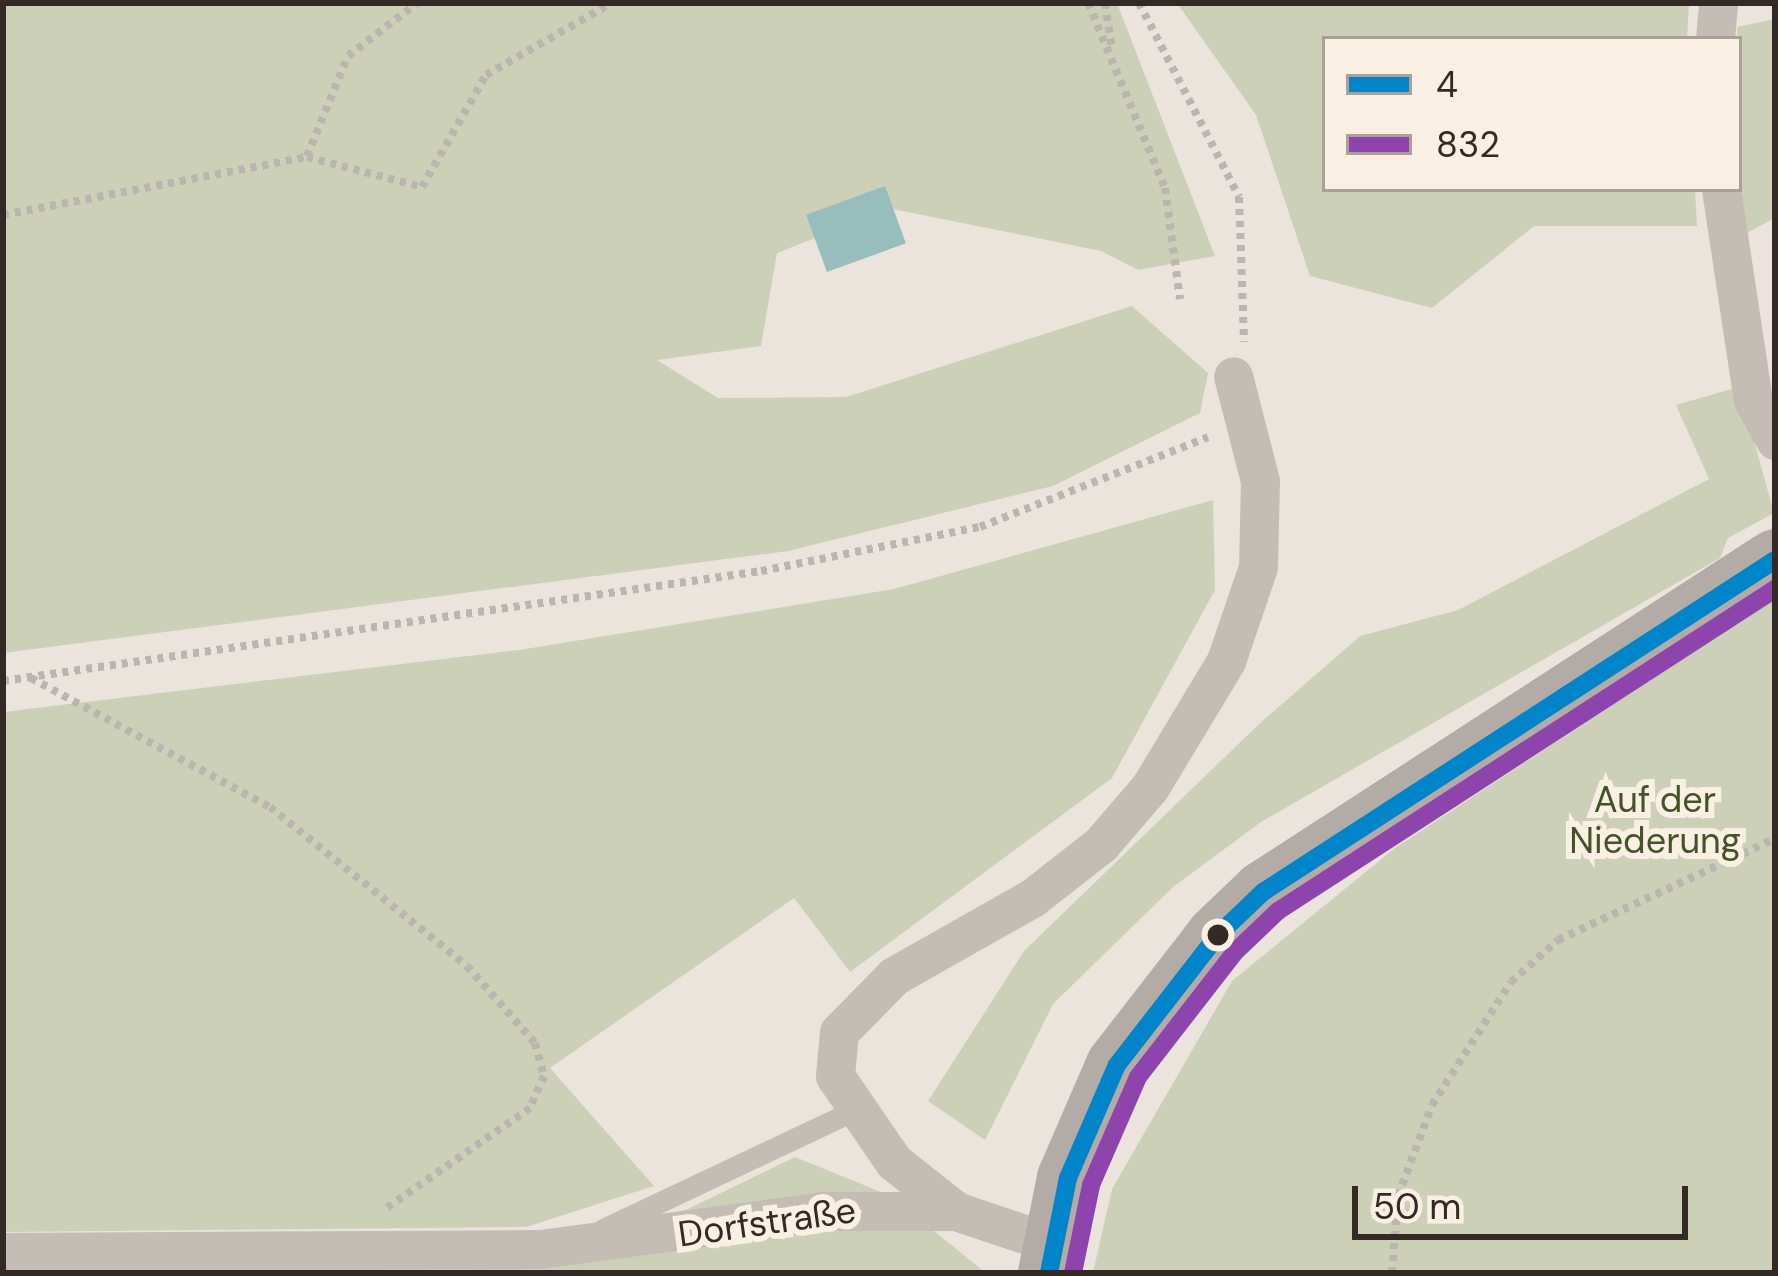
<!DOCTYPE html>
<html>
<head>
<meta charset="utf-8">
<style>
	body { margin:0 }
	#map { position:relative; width:1778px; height:1276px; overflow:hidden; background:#ebe4dd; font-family:"DM Sans",sans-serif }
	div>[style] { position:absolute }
	.green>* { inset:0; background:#ccd0b6 }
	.water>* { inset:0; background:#98bdbd; transform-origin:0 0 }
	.path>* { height:8px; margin-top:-4px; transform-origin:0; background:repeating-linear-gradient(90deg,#bcb5af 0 6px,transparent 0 12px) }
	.lane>* { height:21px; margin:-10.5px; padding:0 10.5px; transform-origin:10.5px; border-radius:10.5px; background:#c4bdb6 }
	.street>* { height:39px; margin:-19.5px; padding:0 19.5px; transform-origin:19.5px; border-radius:19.5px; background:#c4bdb6 }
	.primary>* { height:63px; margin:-31.5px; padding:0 31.5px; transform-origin:31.5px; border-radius:31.5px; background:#b2aba6 }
	.bus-1>* { height:18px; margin:-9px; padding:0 9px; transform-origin:9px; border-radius:9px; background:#0084ca }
	.bus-2>* { height:18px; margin:-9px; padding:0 9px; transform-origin:9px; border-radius:9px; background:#8e44ad }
	.dots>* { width:33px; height:33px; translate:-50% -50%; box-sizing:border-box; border:6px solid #f9efe3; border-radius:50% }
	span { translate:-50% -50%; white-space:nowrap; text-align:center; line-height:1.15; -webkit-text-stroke:12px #f9efe3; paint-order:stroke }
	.park-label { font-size:36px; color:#435328 }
	.street-label { font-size:36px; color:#342a25 }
	.frame { position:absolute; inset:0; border:6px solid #342a25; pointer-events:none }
	.legend { position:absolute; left:1322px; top:36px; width:420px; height:156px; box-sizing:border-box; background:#f9efe3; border:3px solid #aaa097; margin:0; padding:15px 21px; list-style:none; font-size:36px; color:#342a25 }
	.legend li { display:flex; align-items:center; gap:24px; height:60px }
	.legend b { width:60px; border:3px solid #aaa097 }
	.scale { position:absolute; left:1352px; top:1186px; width:336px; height:54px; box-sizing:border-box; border:6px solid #342a25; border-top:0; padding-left:15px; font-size:36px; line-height:42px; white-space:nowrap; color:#342a25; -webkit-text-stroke:9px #f9efe3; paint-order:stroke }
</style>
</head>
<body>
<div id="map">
	<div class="green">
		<i style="clip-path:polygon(3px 3px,1117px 3px,1215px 256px,1138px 270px,1101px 251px,893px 209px,884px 187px,807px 215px,815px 238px,777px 253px,761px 346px,657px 360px,718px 398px,846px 397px,1132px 306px,1208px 373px,1200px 413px,1053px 486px,788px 551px,3px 653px)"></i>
		<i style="clip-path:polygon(1177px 3px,1689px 3px,1687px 39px,1325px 39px,1325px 189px,1695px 189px,1697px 226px,1534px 226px,1432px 308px,1310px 276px,1256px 115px)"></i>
		<i style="clip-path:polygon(1775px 19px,1775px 218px,1743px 235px,1737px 27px)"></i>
		<i style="clip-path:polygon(1739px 387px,1774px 513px,1728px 538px,1720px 558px,1261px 822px,1173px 887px,1053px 1004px,985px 1140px,928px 1101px,1024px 951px,1258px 725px,1360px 636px,1458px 610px,1709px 479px,1676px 405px)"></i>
		<i style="clip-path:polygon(1213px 500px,1215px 590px,1112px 778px,850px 972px,794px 898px,550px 1068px,654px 1186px,526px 1227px,3px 1232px,3px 712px,519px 650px,894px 589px)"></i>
		<i style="clip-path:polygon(1775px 598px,1775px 1273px,1093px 1273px,1112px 1189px,1232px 981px,1395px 848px)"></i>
		<i style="clip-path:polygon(795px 1157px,886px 1194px,611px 1231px,688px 1209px)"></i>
		<i style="clip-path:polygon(929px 1227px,986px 1273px,34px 1273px,481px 1269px,740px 1231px)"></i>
	</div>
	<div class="water">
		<i style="left:885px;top:186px;width:61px;height:84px;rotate:70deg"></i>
	</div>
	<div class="path">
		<i style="left:1088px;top:3px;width:200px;rotate:67.4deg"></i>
		<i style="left:1165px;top:188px;width:112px;rotate:82.3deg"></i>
		<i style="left:1105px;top:3px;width:47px;rotate:81.3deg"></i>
		<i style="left:1139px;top:3px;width:218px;rotate:62.7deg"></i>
		<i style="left:1239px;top:197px;width:145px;rotate:88deg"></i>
		<i style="left:307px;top:156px;width:108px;rotate:-67.7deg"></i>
		<i style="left:348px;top:56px;width:87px;rotate:-37.5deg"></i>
		<i style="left:3px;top:215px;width:309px;rotate:-10.8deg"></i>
		<i style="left:307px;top:157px;width:119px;rotate:14.6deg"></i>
		<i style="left:422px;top:187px;width:129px;rotate:-60.3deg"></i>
		<i style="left:486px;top:75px;width:144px;rotate:-29.9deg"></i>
		<i style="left:31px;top:678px;width:272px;rotate:28.4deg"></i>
		<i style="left:270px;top:807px;width:253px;rotate:38.9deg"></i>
		<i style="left:467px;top:966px;width:103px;rotate:48.6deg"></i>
		<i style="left:535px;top:1043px;width:34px;rotate:75deg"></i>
		<i style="left:544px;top:1076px;width:35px;rotate:114deg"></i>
		<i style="left:530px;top:1108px;width:177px;rotate:145.1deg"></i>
		<i style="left:3px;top:681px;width:766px;rotate:-8.26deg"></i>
		<i style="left:761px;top:571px;width:223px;rotate:-11.4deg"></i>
		<i style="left:980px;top:527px;width:245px;rotate:-21.5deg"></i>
		<i style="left:1392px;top:1273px;width:77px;rotate:-85.5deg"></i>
		<i style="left:1398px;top:1196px;width:97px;rotate:-69.5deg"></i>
		<i style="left:1432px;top:1105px;width:146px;rotate:-57.3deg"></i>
		<i style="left:1511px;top:982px;width:63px;rotate:-41.8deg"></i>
		<i style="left:1558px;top:940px;width:239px;rotate:-25deg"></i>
	</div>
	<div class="lane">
		<i style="left:603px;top:1229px;width:274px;rotate:-25.3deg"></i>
	</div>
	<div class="street">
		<i style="left:1715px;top:39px;width:36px;rotate:-85deg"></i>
		<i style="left:1721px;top:189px;width:213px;rotate:81.4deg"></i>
		<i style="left:1753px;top:400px;width:46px;rotate:61.2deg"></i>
		<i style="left:1054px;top:1244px;width:103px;rotate:-161.4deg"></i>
		<i style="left:956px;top:1211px;width:79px;rotate:-141.7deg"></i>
		<i style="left:894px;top:1162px;width:104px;rotate:-124.5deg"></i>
		<i style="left:835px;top:1076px;width:44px;rotate:-84.8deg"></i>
		<i style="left:839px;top:1032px;width:78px;rotate:-45.5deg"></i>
		<i style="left:894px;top:976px;width:159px;rotate:-29.5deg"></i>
		<i style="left:1032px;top:898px;width:88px;rotate:-38deg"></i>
		<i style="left:1101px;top:844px;width:75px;rotate:-49.3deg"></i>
		<i style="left:1150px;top:787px;width:147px;rotate:-58.9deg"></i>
		<i style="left:1226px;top:661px;width:99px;rotate:-71.2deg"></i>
		<i style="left:1258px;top:567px;width:86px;rotate:-88.7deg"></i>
		<i style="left:1260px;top:481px;width:108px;rotate:-104.4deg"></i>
		<i style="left:3px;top:1252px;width:537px;rotate:-0.32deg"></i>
		<i style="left:540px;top:1249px;width:286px;rotate:-7.6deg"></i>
		<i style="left:823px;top:1211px;width:133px"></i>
	</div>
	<div class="primary">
		<i style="left:1049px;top:1273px;width:97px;rotate:-78.7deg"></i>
		<i style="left:1068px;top:1178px;width:123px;rotate:-66.6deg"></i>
		<i style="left:1117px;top:1065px;width:163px;rotate:-52.2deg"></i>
		<i style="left:1217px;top:936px;width:64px;rotate:-43.7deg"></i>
		<i style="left:1263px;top:892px;width:610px;rotate:-32.96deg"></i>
	</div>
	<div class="bus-1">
		<i style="left:1049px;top:1273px;width:97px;rotate:-78.7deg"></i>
		<i style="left:1068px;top:1178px;width:123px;rotate:-66.6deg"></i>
		<i style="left:1117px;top:1065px;width:163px;rotate:-52.2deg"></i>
		<i style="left:1217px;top:936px;width:64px;rotate:-43.7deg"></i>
		<i style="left:1263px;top:892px;width:610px;rotate:-32.96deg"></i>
	</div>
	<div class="bus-2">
		<i style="left:1073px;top:1273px;width:90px;rotate:-78.4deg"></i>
		<i style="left:1091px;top:1185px;width:118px;rotate:-66.5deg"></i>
		<i style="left:1138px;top:1077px;width:158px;rotate:-52.2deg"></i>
		<i style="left:1235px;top:952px;width:59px;rotate:-43.6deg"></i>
		<i style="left:1278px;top:911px;width:592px;rotate:-32.94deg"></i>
	</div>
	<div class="dots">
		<i style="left:1218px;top:935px;background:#342a25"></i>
	</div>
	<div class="park-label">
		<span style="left:1655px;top:820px">Auf der<br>Niederung</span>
	</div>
	<div class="street-label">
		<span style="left:767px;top:1222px;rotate:-8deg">Dorfstraße</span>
	</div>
	<div class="frame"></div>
	<ul class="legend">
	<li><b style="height:15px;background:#0084ca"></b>4</li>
	<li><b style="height:15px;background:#8e44ad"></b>832</li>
	</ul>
	<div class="scale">50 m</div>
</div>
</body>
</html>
